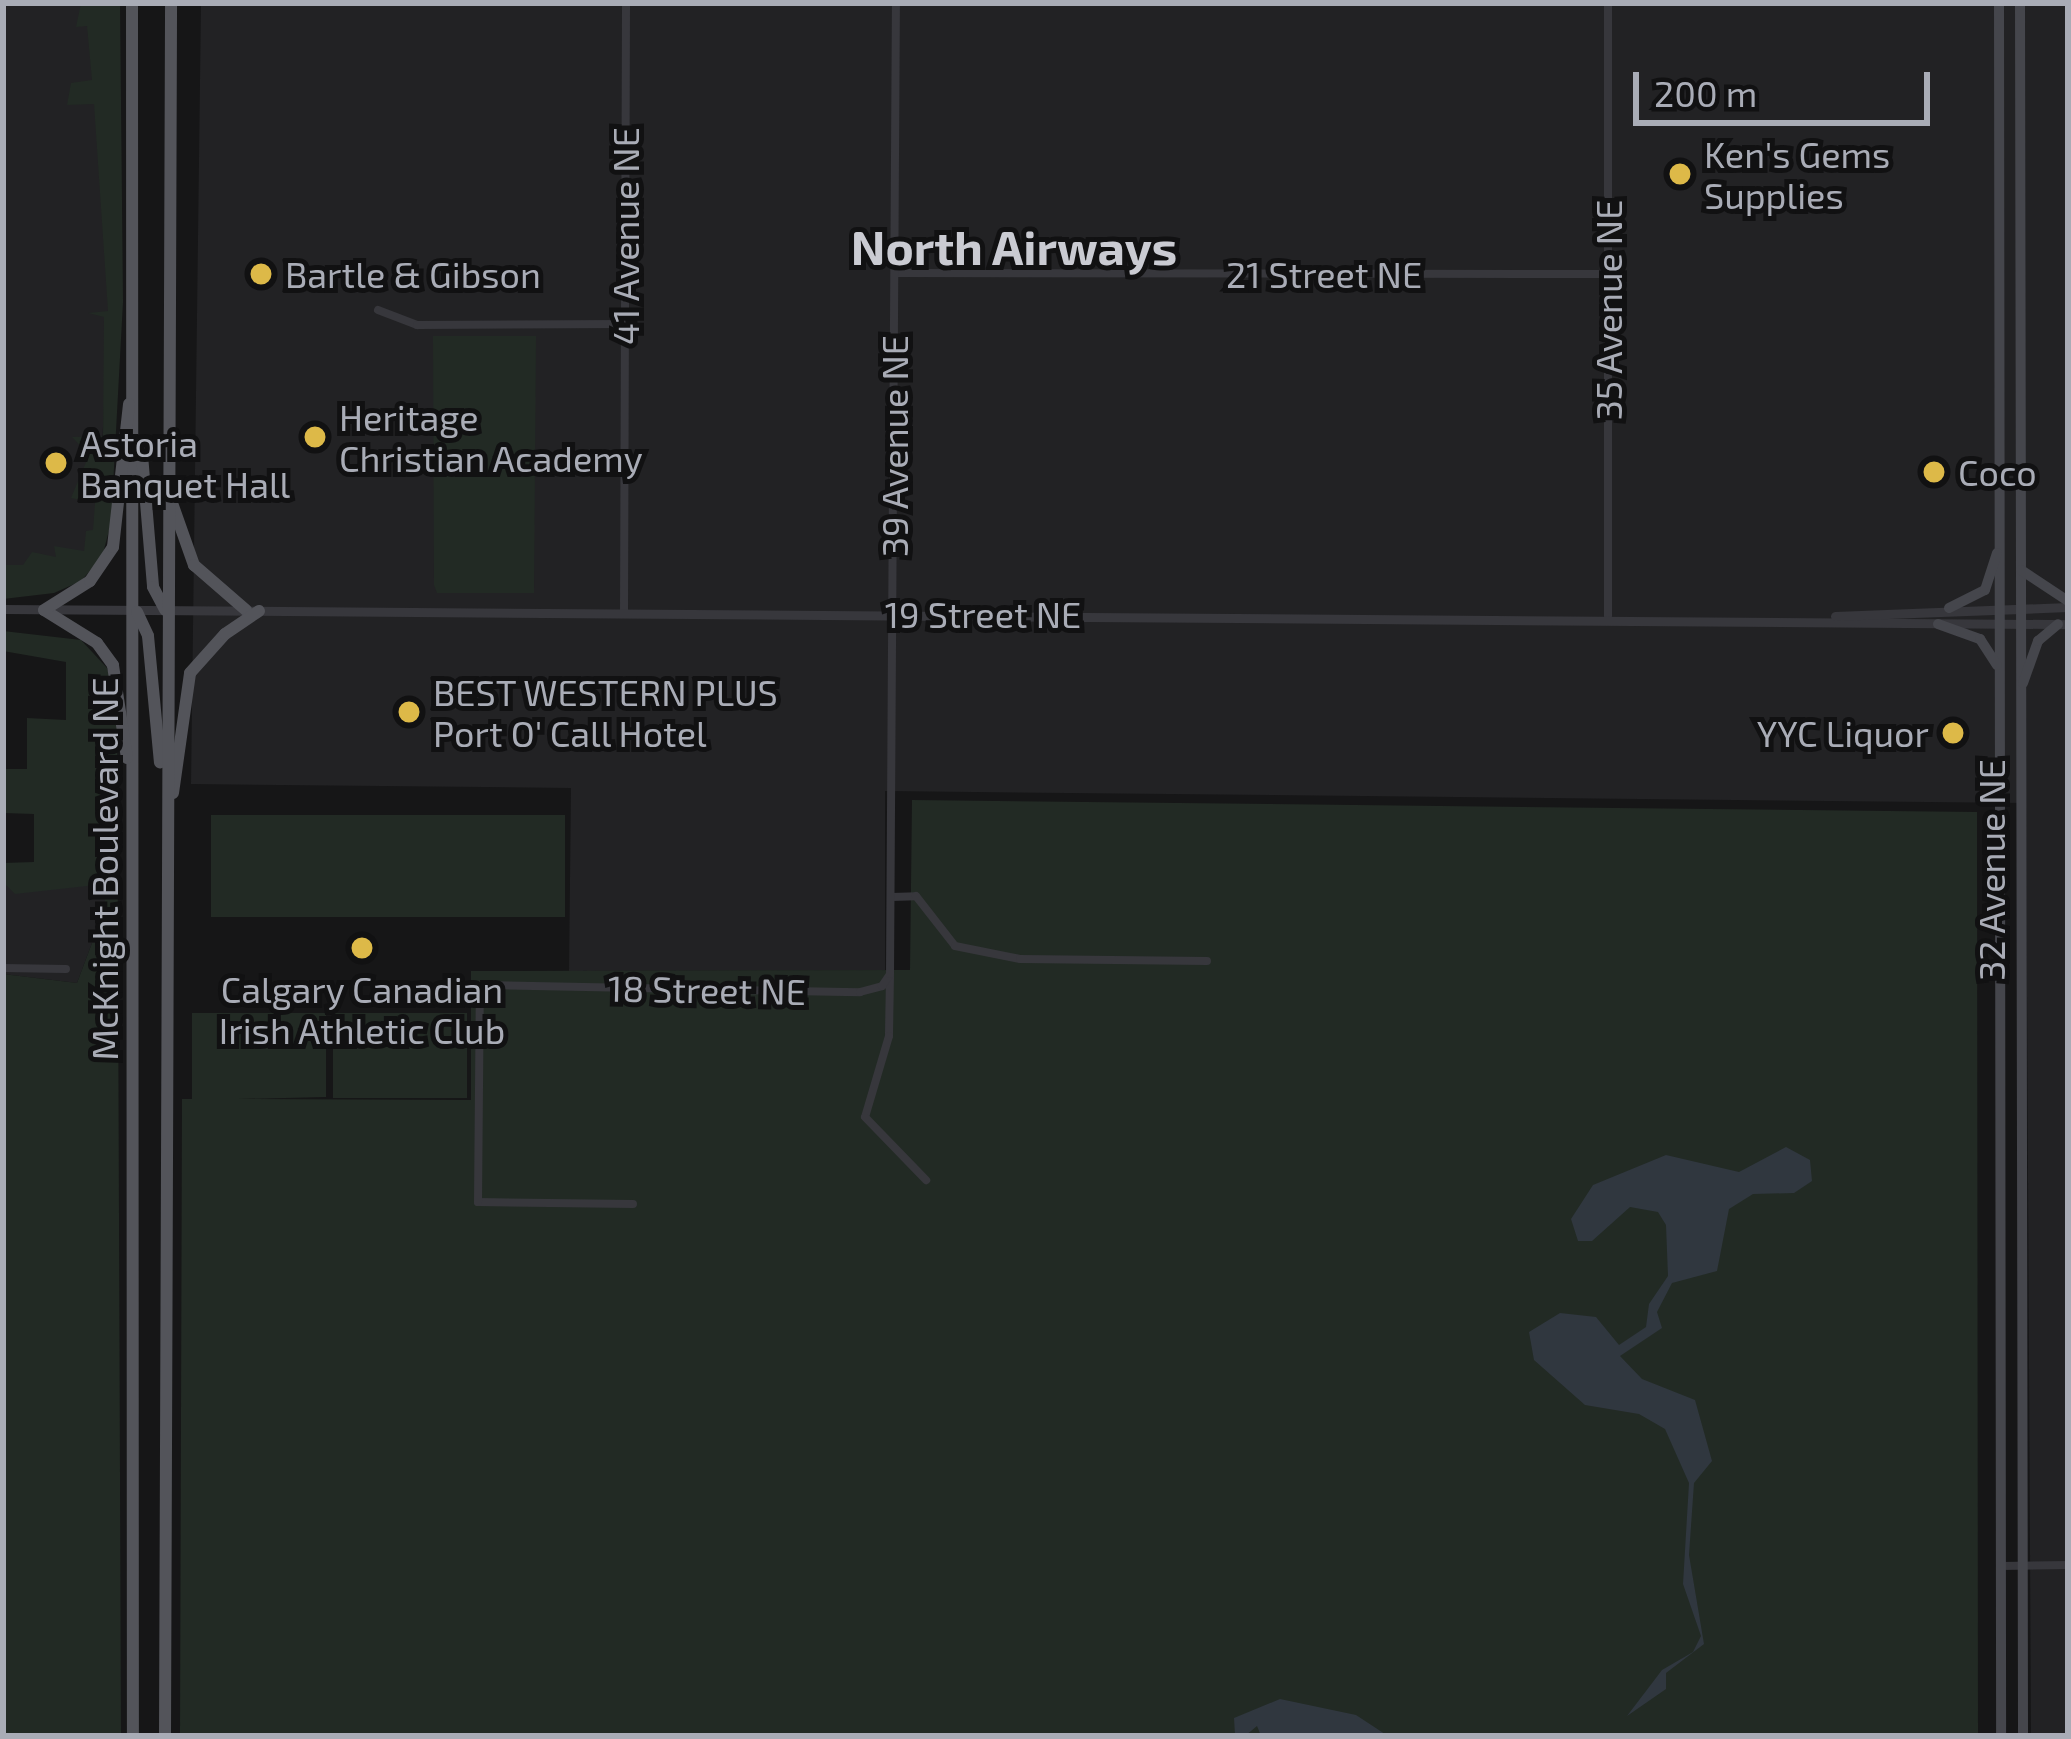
<!DOCTYPE html>
<html>
<head>
<meta charset="utf-8">
<style>
	body { margin:0 }
	#map { position:relative; width:2071px; height:1739px; overflow:hidden; background:#161617; font-family:"Exo 2",sans-serif }
	div>[style] { position:absolute }
	.built>* { inset:0; background:#222224 }
	.green>* { inset:0; background:#222a24; transform-origin:0 0 }
	.water>* { inset:0; background:#30373f }
	.minor>* { height:8px; margin:-4px; padding:0 4px; transform-origin:4px; border-radius:4px; background:#37373c }
	.tertiary>* { height:9px; margin:-4.5px; padding:0 4.5px; transform-origin:4.5px; border-radius:4.5px; background:#37373c }
	.secondary>* { height:10px; margin:-5px; padding:0 5px; transform-origin:5px; border-radius:5px; background:#45464c }
	.primary>* { height:12px; margin:-6px; padding:0 6px; transform-origin:6px; border-radius:6px; background:#53545a }
	.dots>* { width:33px; height:33px; translate:-50% -50%; box-sizing:border-box; border:6px solid #111112; border-radius:50% }
	span { translate:-50% -50%; white-space:nowrap; text-align:center; line-height:1.15; -webkit-text-stroke:10px #111112; paint-order:stroke }
	.poi-label { font-size:36px; color:#a9acb6 }
	.left { translate:0 -50%; text-align:left }
	.right { translate:-100% -50%; text-align:right }
	.street-label { font-size:36px; color:#a9acb6 }
	.district-label { font-size:48px; color:#cacbd2; font-weight:700 }
	.frame { position:absolute; inset:0; border:6px solid #a9acb6; pointer-events:none }
	.scale { position:absolute; left:1633px; top:72px; width:297px; height:54px; box-sizing:border-box; border:6px solid #a9acb6; border-top:0; padding-left:15px; font-size:36px; line-height:42px; white-space:nowrap; color:#a9acb6; -webkit-text-stroke:9px #111112; paint-order:stroke }
</style>
</head>
<body>
<div id="map">
	<div class="built">
		<i style="clip-path:polygon(3px 3px,89px 3px,110px 270px,98px 539px,78px 571px,3px 572px)"></i>
		<i style="clip-path:polygon(201px 3px,2068px 3px,2068px 1736px,2031px 1736px,2026px 803px,885px 791px,885px 970px,569px 971px,571px 788px,191px 784px)"></i>
		<i style="clip-path:polygon(3px 877px,112px 878px,113px 943px,92px 943px,77px 983px,3px 974px)"></i>
	</div>
	<div class="green">
		<i style="clip-path:polygon(81px 3px,120px 3px,123px 302px,111px 523px,102px 557px,81px 581px,54px 593px,3px 599px,3px 565px,23px 565px,32px 552px,56px 557px,54px 546px,84px 551px,86px 531px,93px 530px,95px 503px,71px 498px,89px 455px,72px 437px,103px 436px,104px 317px,88px 313px,108px 311px,94px 104px,67px 105px,71px 83px,92px 80px,87px 26px,76px 27px)"></i>
		<i style="clip-path:polygon(433px 336px,536px 336px,534px 593px,437px 593px,434px 585px)"></i>
		<i style="clip-path:polygon(3px 631px,81px 640px,107px 668px,117px 701px,121px 1736px,3px 1736px,3px 974px,77px 983px,92px 943px,105px 943px,105px 895px,96px 885px,15px 894px,6px 885px,3px 897px,3px 863px,34px 862px,34px 814px,3px 813px,3px 769px,27px 769px,27px 718px,66px 720px,66px 662px,3px 651px)"></i>
		<i style="clip-path:polygon(912px 800px,1977px 812px,1978px 1736px,180px 1736px,182px 1099px,192px 1099px,192px 1013px,326px 1013px,326px 1097px,238px 1099px,471px 1100px,471px 971px,910px 970px)"></i>
		<i style="left:211px;top:815px;width:354px;height:102px"></i>
		<i style="left:333px;top:1013px;width:134px;height:85px"></i>
	</div>
	<div class="water">
		<i style="clip-path:polygon(1786px 1147px,1810px 1160px,1812px 1181px,1794px 1193px,1753px 1194px,1729px 1209px,1717px 1271px,1672px 1283px,1657px 1312px,1662px 1328px,1620px 1356px,1642px 1379px,1695px 1400px,1712px 1461px,1694px 1483px,1689px 1555px,1704px 1644px,1666px 1673px,1666px 1689px,1627px 1716px,1662px 1670px,1693px 1652px,1701px 1636px,1683px 1584px,1689px 1483px,1665px 1429px,1639px 1414px,1585px 1405px,1534px 1360px,1529px 1332px,1560px 1313px,1596px 1317px,1619px 1345px,1646px 1327px,1649px 1304px,1668px 1276px,1666px 1225px,1658px 1212px,1630px 1207px,1592px 1241px,1578px 1241px,1571px 1219px,1593px 1185px,1666px 1155px,1739px 1172px)"></i>
		<i style="clip-path:polygon(1280px 1699px,1356px 1715px,1388px 1736px,1261px 1736px,1257px 1726px,1245px 1736px,1218px 1736px,1235px 1735px,1234px 1718px)"></i>
	</div>
	<div class="minor">
		<i style="left:1608px;top:3px;width:613px;rotate:90deg"></i>
		<i style="left:895px;top:273px;width:713px;rotate:0.08deg"></i>
		<i style="left:378px;top:310px;width:42px;rotate:21deg"></i>
		<i style="left:417px;top:325px;width:208px;rotate:-0.3deg"></i>
		<i style="left:624px;top:613px;width:610px;rotate:-89.81deg"></i>
		<i style="left:892px;top:897px;width:24px;rotate:-2deg"></i>
		<i style="left:916px;top:896px;width:63px;rotate:52deg"></i>
		<i style="left:955px;top:946px;width:66px;rotate:11.3deg"></i>
		<i style="left:1020px;top:959px;width:187px;rotate:0.6deg"></i>
		<i style="left:3px;top:968px;width:63px;rotate:0.9deg"></i>
		<i style="left:890px;top:976px;width:60px;rotate:91deg"></i>
		<i style="left:889px;top:1036px;width:84px;rotate:106.5deg"></i>
		<i style="left:865px;top:1117px;width:88px;rotate:45.9deg"></i>
		<i style="left:633px;top:1204px;width:155px;rotate:-179.3deg"></i>
		<i style="left:478px;top:1202px;width:217px;rotate:-89.5deg"></i>
		<i style="left:480px;top:985px;width:380px;rotate:1.1deg"></i>
		<i style="left:860px;top:992px;width:23px;rotate:-15deg"></i>
		<i style="left:882px;top:986px;width:14px;rotate:-56deg"></i>
		<i style="left:890px;top:974px;width:971px;rotate:-89.65deg"></i>
		<i style="left:2001px;top:1566px;width:67px;rotate:-0.9deg"></i>
	</div>
	<div class="tertiary">
		<i style="left:3px;top:609px;width:2065px;rotate:0.42deg"></i>
		<i style="left:1835px;top:616px;width:233px;rotate:-2.2deg"></i>
	</div>
	<div class="secondary">
		<i style="left:1999px;top:3px;width:1733px;rotate:89.93deg"></i>
		<i style="left:2020px;top:3px;width:1733px;rotate:89.9deg"></i>
		<i style="left:2021px;top:570px;width:56px;rotate:33.4deg"></i>
		<i style="left:1949px;top:608px;width:40px;rotate:-26.6deg"></i>
		<i style="left:1985px;top:590px;width:39px;rotate:-72deg"></i>
		<i style="left:1938px;top:624px;width:45px;rotate:19.7deg"></i>
		<i style="left:1980px;top:639px;width:31px;rotate:57deg"></i>
		<i style="left:2023px;top:683px;width:45px;rotate:-70.3deg"></i>
		<i style="left:2038px;top:641px;width:26px;rotate:-40deg"></i>
	</div>
	<div class="primary">
		<i style="left:132px;top:3px;width:1733px;rotate:89.97deg"></i>
		<i style="left:141px;top:443px;width:144px;rotate:85.2deg"></i>
		<i style="left:153px;top:587px;width:26px;rotate:62deg"></i>
		<i style="left:172px;top:503px;width:66px;rotate:70.5deg"></i>
		<i style="left:194px;top:565px;width:69px;rotate:40.9deg"></i>
		<i style="left:137px;top:612px;width:26px;rotate:65deg"></i>
		<i style="left:148px;top:636px;width:127px;rotate:84.6deg"></i>
		<i style="left:127px;top:758px;width:94px;rotate:-98.6deg"></i>
		<i style="left:113px;top:665px;width:27px;rotate:-126deg"></i>
		<i style="left:97px;top:643px;width:62px;rotate:-148.1deg"></i>
		<i style="left:44px;top:610px;width:54px;rotate:-32.2deg"></i>
		<i style="left:90px;top:581px;width:41px;rotate:-55.9deg"></i>
		<i style="left:113px;top:547px;width:144px;rotate:-83.6deg"></i>
		<i style="left:173px;top:793px;width:121px;rotate:-81.9deg"></i>
		<i style="left:190px;top:673px;width:52px;rotate:-48.1deg"></i>
		<i style="left:225px;top:634px;width:41px;rotate:-34.1deg"></i>
		<i style="left:165px;top:1736px;width:1733px;rotate:-89.8deg"></i>
	</div>
	<div class="dots">
		<i style="left:1680px;top:174px;background:#ddb948"></i>
		<i style="left:261px;top:274px;background:#ddb948"></i>
		<i style="left:315px;top:437px;background:#ddb948"></i>
		<i style="left:56px;top:463px;background:#ddb948"></i>
		<i style="left:1934px;top:472px;background:#ddb948"></i>
		<i style="left:409px;top:712px;background:#ddb948"></i>
		<i style="left:1953px;top:733px;background:#ddb948"></i>
		<i style="left:362px;top:948px;background:#ddb948"></i>
	</div>
	<div class="poi-label">
		<span class="left" style="left:1704px;top:174px">Ken's Gems<br>Supplies</span>
		<span class="left" style="left:285px;top:274px">Bartle &amp; Gibson</span>
		<span class="left" style="left:339px;top:437px">Heritage<br>Christian Academy</span>
		<span class="left" style="left:80px;top:463px">Astoria<br>Banquet Hall</span>
		<span class="left" style="left:1958px;top:472px">Coco</span>
		<span class="left" style="left:433px;top:712px">BEST WESTERN PLUS<br>Port O' Call Hotel</span>
		<span class="right" style="left:1929px;top:733px">YYC Liquor</span>
		<span style="left:362px;top:1009px">Calgary Canadian<br>Irish Athletic Club</span>
	</div>
	<div class="street-label">
		<span style="left:625px;top:236px;rotate:-90deg">41 Avenue NE</span>
		<span style="left:1324px;top:274px">21 Street NE</span>
		<span style="left:1608px;top:310px;rotate:-90deg">35 Avenue NE</span>
		<span style="left:894px;top:446px;rotate:-90deg">39 Avenue NE</span>
		<span style="left:983px;top:614px">19 Street NE</span>
		<span style="left:104px;top:869px;rotate:-90deg">McKnight Boulevard NE</span>
		<span style="left:1991px;top:870px;rotate:-90deg">32 Avenue NE</span>
		<span style="left:707px;top:989px;rotate:1deg">18 Street NE</span>
	</div>
	<div class="district-label">
		<span style="left:1014px;top:247px">North Airways</span>
	</div>
	<div class="frame"></div>
	<div class="scale">200 m</div>
</div>
</body>
</html>
